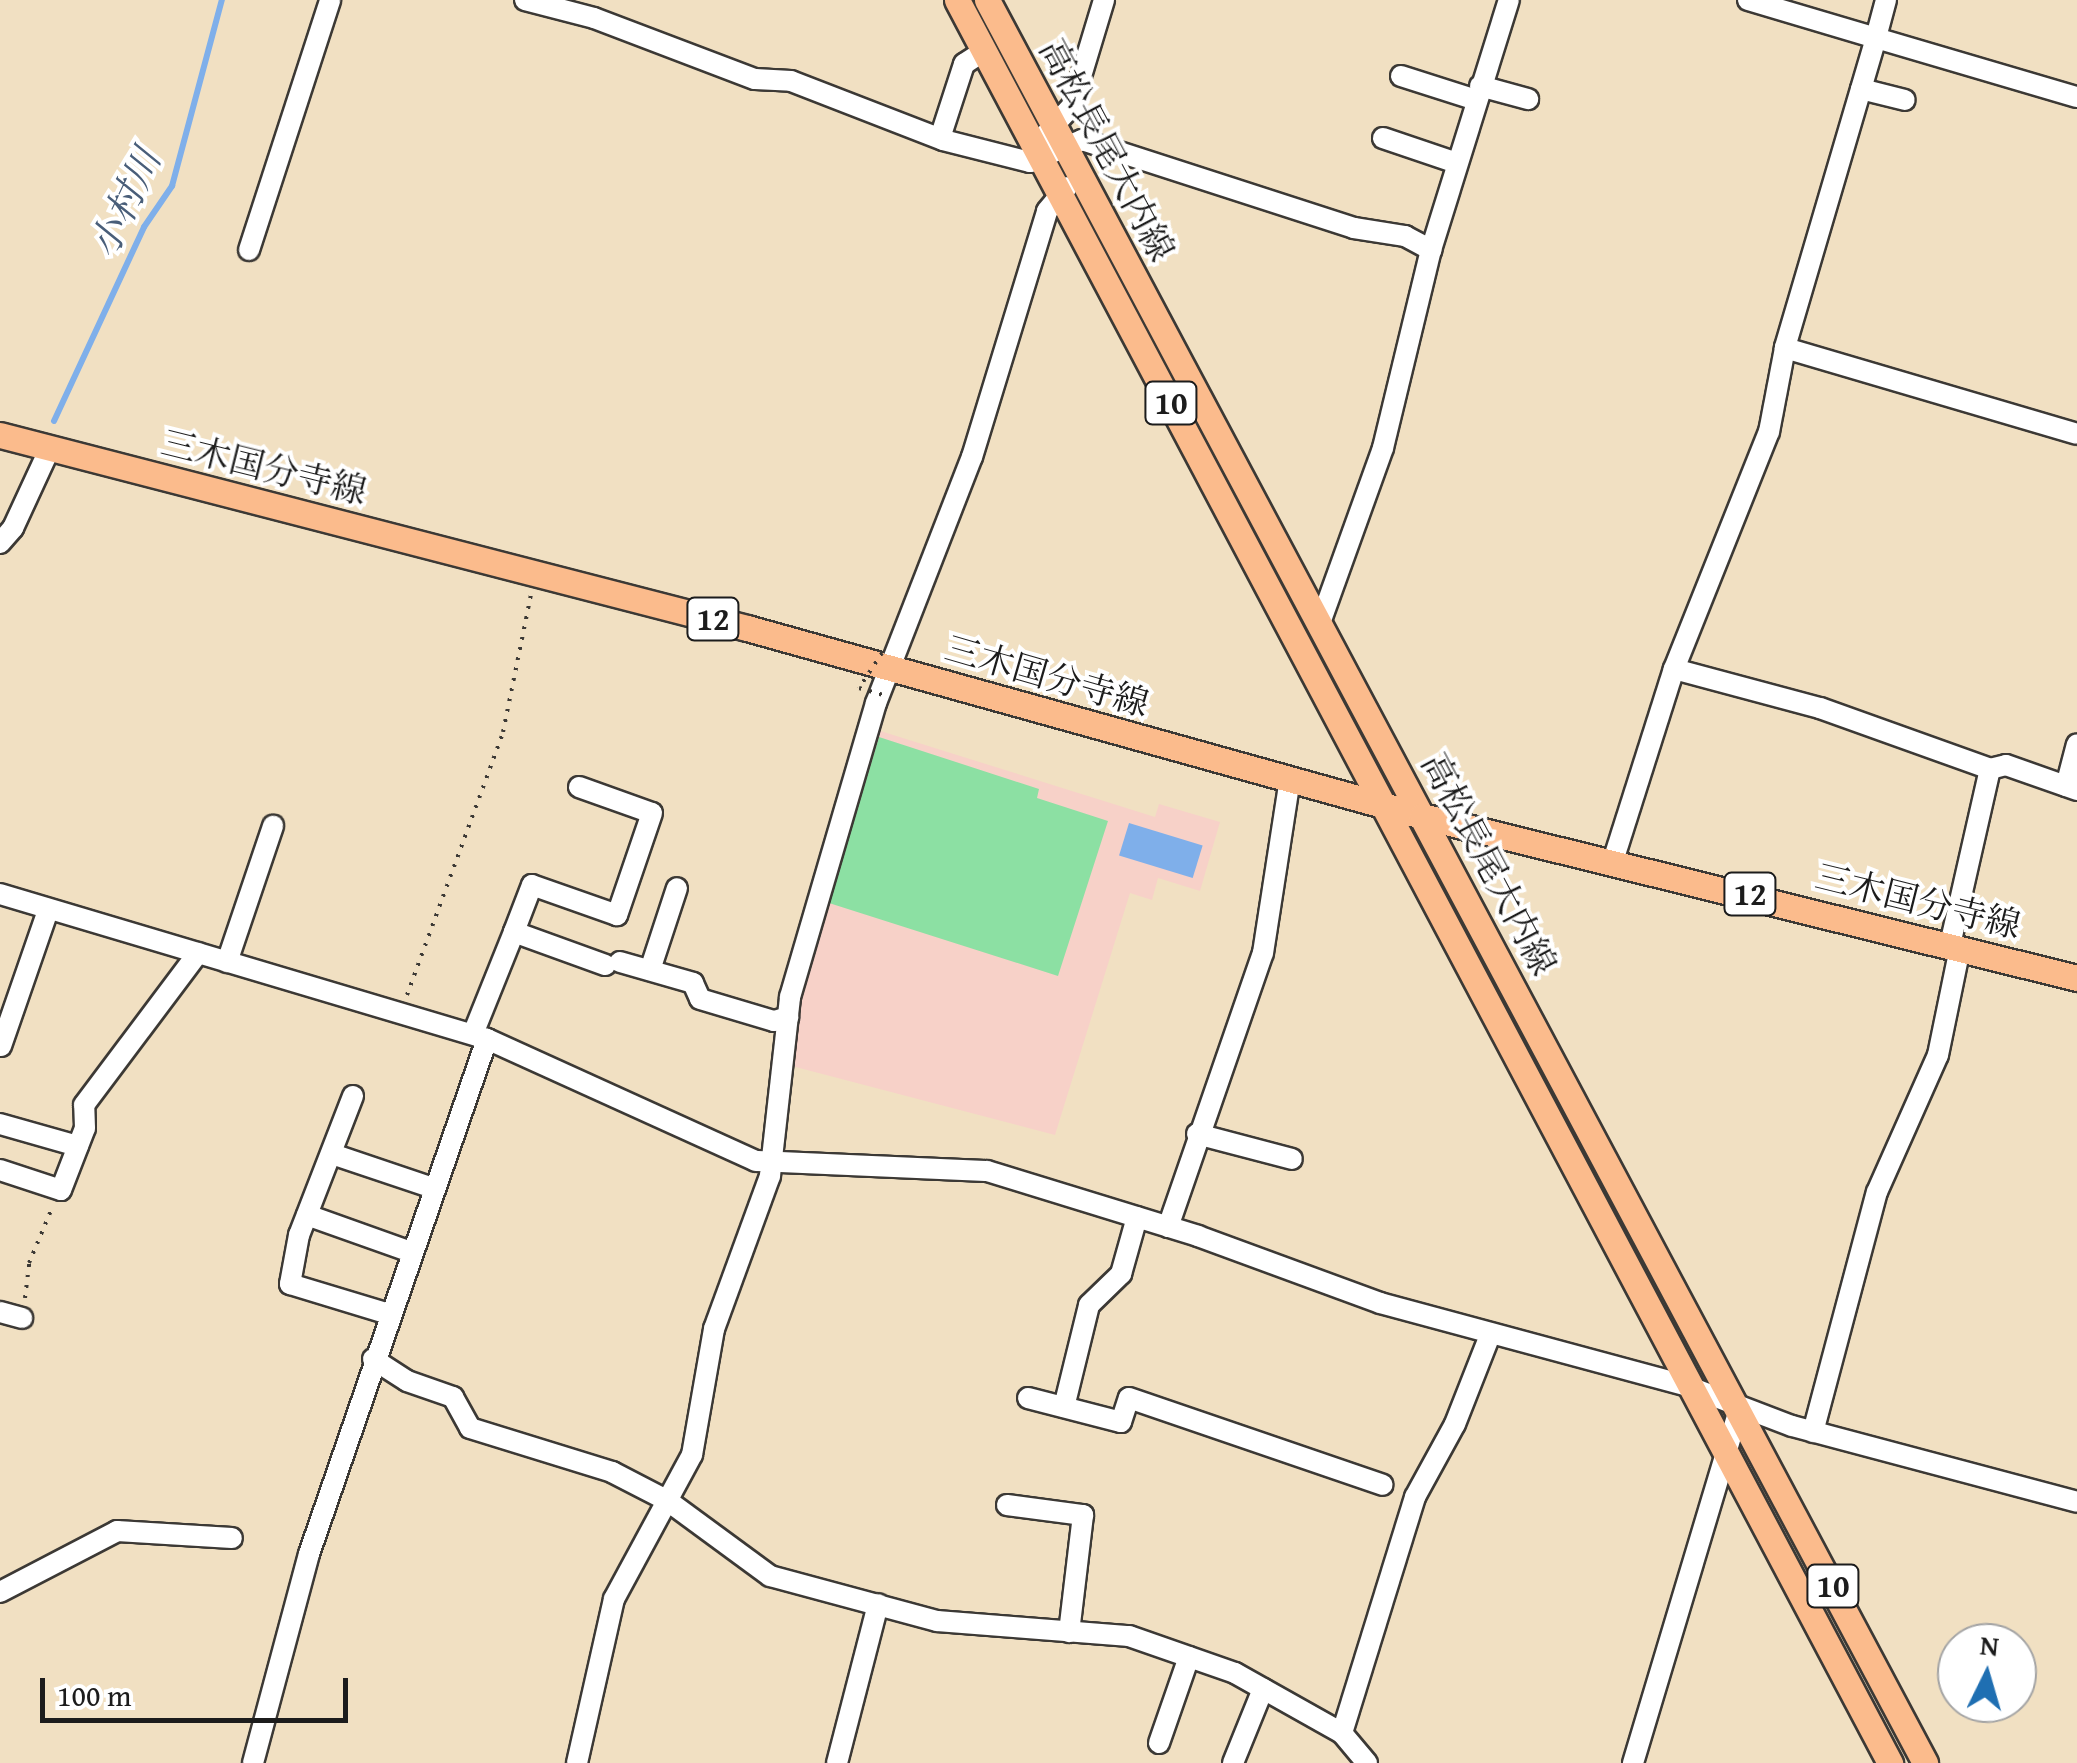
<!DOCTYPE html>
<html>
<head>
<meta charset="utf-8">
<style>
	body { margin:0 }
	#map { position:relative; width:2077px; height:1763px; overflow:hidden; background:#f1e0c2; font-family:"Gentium Book Plus","Noto Serif JP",serif }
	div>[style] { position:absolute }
	.built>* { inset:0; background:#f7d1c8 }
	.green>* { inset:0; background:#8ce0a3 }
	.water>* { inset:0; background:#7fafea; transform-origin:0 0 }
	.stream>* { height:6px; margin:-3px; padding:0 3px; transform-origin:3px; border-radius:3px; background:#7fafea }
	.path>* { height:4px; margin-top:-2px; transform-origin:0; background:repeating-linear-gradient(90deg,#3c3935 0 2.5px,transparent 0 10.5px) }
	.roads { filter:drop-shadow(2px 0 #3c3935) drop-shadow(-2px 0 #3c3935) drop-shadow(0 2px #3c3935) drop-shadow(0 -2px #3c3935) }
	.minor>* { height:20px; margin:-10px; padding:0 10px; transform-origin:10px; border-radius:10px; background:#fff }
	.major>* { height:25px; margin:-12.5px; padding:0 12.5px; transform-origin:12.5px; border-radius:12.5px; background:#fbbb8c }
	.path-bridge>* { height:4px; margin-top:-2px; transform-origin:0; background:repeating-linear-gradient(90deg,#3c3935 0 2.5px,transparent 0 10.5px) }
	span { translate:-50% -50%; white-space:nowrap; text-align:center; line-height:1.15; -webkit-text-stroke:8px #fff; paint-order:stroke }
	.shield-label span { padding:2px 8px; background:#fff; border:2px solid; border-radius:8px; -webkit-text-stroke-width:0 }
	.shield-label { font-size:32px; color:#1c1c1c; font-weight:700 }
	.street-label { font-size:35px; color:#1c1c1c }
	.water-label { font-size:38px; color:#495e79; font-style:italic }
	.north { position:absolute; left:1937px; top:1623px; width:100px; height:100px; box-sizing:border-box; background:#fff; border:2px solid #a4a4a4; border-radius:50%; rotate:5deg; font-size:28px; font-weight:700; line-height:40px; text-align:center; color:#1c1c1c }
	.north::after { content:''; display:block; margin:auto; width:35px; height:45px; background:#1f6fb2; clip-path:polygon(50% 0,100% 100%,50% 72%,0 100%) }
	.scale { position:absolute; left:40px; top:1678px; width:308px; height:45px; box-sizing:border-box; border:5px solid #1c1c1c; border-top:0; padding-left:12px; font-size:30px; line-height:35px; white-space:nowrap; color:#1c1c1c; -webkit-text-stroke:8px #fff; paint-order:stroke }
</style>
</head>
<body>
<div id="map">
	<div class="built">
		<i style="clip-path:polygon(874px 729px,1155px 817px,1159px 804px,1220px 822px,1200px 891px,1158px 878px,1152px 900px,1130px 893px,1055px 1135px,788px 1065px,796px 1004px)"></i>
	</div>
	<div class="green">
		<i style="clip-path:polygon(879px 737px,1039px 789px,1037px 798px,1108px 821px,1058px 976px,829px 903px)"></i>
	</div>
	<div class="water">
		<i style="left:1129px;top:823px;width:77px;height:34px;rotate:17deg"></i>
	</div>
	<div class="stream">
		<i style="left:54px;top:421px;width:214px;rotate:-65.1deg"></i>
		<i style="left:144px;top:227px;width:50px;rotate:-55.7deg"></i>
		<i style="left:172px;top:186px;width:193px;rotate:-75deg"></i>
	</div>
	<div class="path">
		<i style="left:407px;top:995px;width:280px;rotate:-69.9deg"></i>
		<i style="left:503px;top:732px;width:141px;rotate:-78.5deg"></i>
		<i style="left:25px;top:1298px;width:35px;rotate:-83deg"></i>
		<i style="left:29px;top:1263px;width:60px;rotate:-67.3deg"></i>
	</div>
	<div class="roads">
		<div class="minor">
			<i style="left:525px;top:0;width:71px;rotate:14.6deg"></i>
			<i style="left:594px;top:18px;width:172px;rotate:20.8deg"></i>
			<i style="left:755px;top:79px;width:36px;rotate:3deg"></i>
			<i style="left:791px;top:81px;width:163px;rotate:21.2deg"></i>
			<i style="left:943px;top:140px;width:90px;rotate:14.2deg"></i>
			<i style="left:1030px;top:162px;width:56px;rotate:-22.9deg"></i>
			<i style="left:1082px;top:140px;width:286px;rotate:17.9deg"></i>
			<i style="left:1354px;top:228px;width:52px;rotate:8.9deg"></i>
			<i style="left:1405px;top:236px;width:30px;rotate:28deg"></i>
			<i style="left:1748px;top:0;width:134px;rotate:16.5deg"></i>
			<i style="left:1876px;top:38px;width:323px;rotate:106.4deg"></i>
			<i style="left:1785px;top:348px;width:304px;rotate:16.4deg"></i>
			<i style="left:1886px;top:0;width:39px;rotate:105deg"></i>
			<i style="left:1876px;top:38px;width:209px;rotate:16.4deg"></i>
			<i style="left:1401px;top:76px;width:79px;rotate:17.7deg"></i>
			<i style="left:1480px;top:86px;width:50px;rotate:15.2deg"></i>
			<i style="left:1861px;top:89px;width:45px;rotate:14deg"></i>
			<i style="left:1044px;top:136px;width:41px;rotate:-47deg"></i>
			<i style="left:1072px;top:106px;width:111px;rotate:-73.2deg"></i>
			<i style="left:940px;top:138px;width:78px;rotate:-72deg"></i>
			<i style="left:964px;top:64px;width:24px;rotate:-33deg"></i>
			<i style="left:1383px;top:138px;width:78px;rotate:18.7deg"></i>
			<i style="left:249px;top:250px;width:263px;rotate:-72deg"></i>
			<i style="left:0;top:543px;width:20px;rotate:-49deg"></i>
			<i style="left:13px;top:528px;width:88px;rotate:-65.2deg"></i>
			<i style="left:1320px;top:623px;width:186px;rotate:-70.2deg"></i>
			<i style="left:1383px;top:448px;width:204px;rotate:-76.4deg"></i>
			<i style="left:1431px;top:250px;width:262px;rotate:-72.7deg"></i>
			<i style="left:1674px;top:669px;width:151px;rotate:15deg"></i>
			<i style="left:1820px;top:708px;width:181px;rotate:19.7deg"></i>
			<i style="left:2066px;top:786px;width:43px;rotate:-75.3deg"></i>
			<i style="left:579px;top:787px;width:77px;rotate:19.6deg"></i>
			<i style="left:652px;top:813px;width:108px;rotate:108.9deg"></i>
			<i style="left:617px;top:915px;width:90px;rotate:-160.6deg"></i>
			<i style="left:532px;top:885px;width:50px;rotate:111deg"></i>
			<i style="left:514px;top:932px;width:97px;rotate:19.9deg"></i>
			<i style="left:1613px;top:861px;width:201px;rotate:-72.4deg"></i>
			<i style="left:1674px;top:669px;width:255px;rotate:-68.2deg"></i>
			<i style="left:1769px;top:432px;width:86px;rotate:-79.2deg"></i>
			<i style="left:0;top:894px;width:508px;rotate:16.58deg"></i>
			<i style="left:487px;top:1039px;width:295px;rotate:24.4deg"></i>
			<i style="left:756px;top:1161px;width:231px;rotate:2.5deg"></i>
			<i style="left:987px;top:1171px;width:221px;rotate:17.1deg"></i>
			<i style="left:1198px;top:1236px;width:194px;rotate:20.2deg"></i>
			<i style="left:1380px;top:1303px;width:318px;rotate:15.1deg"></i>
			<i style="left:1687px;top:1386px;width:112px;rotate:20.9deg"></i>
			<i style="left:1792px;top:1426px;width:295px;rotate:14.9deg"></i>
			<i style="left:1950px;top:945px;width:180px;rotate:-77.2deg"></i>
			<i style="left:1990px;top:769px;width:16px;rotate:-14deg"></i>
			<i style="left:2006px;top:765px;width:75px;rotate:19.4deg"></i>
			<i style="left:227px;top:962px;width:144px;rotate:-71.3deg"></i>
			<i style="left:620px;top:962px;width:76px;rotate:16deg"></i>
			<i style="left:693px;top:983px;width:17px;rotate:66deg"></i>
			<i style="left:700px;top:999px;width:77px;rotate:16.6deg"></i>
			<i style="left:774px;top:1021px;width:15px;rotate:-16deg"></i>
			<i style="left:650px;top:970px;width:86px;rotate:-71.8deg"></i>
			<i style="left:473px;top:1034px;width:110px;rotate:-68.1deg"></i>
			<i style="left:1px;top:1046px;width:144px;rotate:-70.9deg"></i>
			<i style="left:353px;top:1096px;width:149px;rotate:111.2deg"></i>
			<i style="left:299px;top:1235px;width:50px;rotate:100.4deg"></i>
			<i style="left:290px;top:1284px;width:103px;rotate:16.9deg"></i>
			<i style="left:0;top:1124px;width:81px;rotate:15.8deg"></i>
			<i style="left:1197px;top:1134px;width:98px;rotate:14.7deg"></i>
			<i style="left:332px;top:1154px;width:107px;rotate:18.6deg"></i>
			<i style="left:0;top:1170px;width:64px;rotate:18.2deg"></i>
			<i style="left:61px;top:1190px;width:66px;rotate:-68.8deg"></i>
			<i style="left:85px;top:1128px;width:23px;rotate:-92deg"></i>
			<i style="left:84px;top:1105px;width:190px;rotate:-53.1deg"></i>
			<i style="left:307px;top:1215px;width:110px;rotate:19.6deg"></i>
			<i style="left:1168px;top:1227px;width:290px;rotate:-70.9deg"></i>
			<i style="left:1263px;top:953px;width:176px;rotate:-81.2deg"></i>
			<i style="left:0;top:1312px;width:23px;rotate:15deg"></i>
			<i style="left:373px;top:1359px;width:40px;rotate:32.9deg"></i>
			<i style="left:407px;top:1381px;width:49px;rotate:19.2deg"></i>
			<i style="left:453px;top:1397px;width:35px;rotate:61deg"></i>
			<i style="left:470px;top:1428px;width:149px;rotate:17.2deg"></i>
			<i style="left:612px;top:1472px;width:63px;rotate:27.4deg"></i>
			<i style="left:668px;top:1501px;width:127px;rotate:36.3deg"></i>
			<i style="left:770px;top:1576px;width:173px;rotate:15.1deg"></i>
			<i style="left:937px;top:1621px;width:193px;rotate:4.5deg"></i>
			<i style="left:1129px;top:1636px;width:112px;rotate:19.2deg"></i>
			<i style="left:1235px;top:1673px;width:123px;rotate:29.3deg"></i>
			<i style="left:1028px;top:1398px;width:96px;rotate:14.5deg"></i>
			<i style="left:1121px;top:1422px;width:25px;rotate:-72deg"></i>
			<i style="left:1129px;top:1398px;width:268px;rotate:18.9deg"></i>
			<i style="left:1064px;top:1407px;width:105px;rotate:-76.2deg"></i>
			<i style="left:1089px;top:1305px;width:45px;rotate:-44.1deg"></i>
			<i style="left:1121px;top:1274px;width:59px;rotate:-74.3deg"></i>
			<i style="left:1813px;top:1432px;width:248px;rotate:-75.1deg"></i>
			<i style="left:1877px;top:1192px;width:150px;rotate:-66deg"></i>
			<i style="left:1938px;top:1055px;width:109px;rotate:-78.4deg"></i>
			<i style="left:1007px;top:1505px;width:77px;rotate:7.5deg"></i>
			<i style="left:1083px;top:1515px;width:118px;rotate:96.8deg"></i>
			<i style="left:0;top:1592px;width:132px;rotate:-27.5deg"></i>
			<i style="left:117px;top:1531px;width:115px;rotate:3.5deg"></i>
			<i style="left:1159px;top:1743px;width:91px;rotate:-70.8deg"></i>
			<i style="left:253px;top:1763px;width:216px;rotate:-75deg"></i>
			<i style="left:309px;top:1554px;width:545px;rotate:-70.93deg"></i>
			<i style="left:577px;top:1763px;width:168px;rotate:-77.3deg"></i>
			<i style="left:614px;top:1599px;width:164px;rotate:-61.6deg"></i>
			<i style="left:692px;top:1455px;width:128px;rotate:-80.1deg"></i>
			<i style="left:714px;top:1329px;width:163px;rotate:-69.9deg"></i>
			<i style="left:770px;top:1176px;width:180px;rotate:-83.6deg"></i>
			<i style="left:790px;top:997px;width:306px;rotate:-73.7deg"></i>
			<i style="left:876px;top:703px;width:264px;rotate:-68.7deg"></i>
			<i style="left:972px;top:457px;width:257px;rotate:-73deg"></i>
			<i style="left:1047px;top:211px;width:31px;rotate:-50deg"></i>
			<i style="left:837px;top:1763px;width:164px;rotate:-75.5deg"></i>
			<i style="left:1233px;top:1763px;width:80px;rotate:-67.9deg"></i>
			<i style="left:1367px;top:1763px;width:39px;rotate:-130deg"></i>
			<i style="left:1342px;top:1733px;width:247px;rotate:-72.8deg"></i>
			<i style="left:1415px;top:1497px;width:83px;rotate:-61.3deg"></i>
			<i style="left:1455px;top:1424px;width:96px;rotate:-68.5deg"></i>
			<i style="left:1633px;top:1763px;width:369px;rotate:-73.3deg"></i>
		</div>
		<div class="major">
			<i style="left:957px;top:0;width:1995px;rotate:62.11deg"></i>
			<i style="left:987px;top:0;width:1997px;rotate:61.98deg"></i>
			<i style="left:0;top:435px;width:772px;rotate:14.49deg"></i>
			<i style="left:747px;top:628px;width:701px;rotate:15.56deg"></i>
			<i style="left:1422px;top:816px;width:675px;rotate:13.89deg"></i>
		</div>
	</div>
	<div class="path-bridge">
		<i style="left:882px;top:653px;width:42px;rotate:123.3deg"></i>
		<i style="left:859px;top:688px;width:29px;rotate:16deg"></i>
	</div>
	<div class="shield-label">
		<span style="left:1171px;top:403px">10</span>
		<span style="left:713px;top:619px">12</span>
		<span style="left:1750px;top:894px">12</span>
		<span style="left:1833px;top:1586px">10</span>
	</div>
	<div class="street-label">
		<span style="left:1107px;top:150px;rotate:62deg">高松長尾大内線</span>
		<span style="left:264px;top:467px;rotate:14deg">三木国分寺線</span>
		<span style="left:1047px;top:676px;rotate:16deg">三木国分寺線</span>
		<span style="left:1489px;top:864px;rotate:62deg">高松長尾大内線</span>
		<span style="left:1918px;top:901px;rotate:14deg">三木国分寺線</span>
	</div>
	<div class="water-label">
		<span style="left:125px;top:203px;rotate:-65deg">小村川</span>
	</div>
	<div class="north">N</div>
	<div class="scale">100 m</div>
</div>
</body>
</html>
